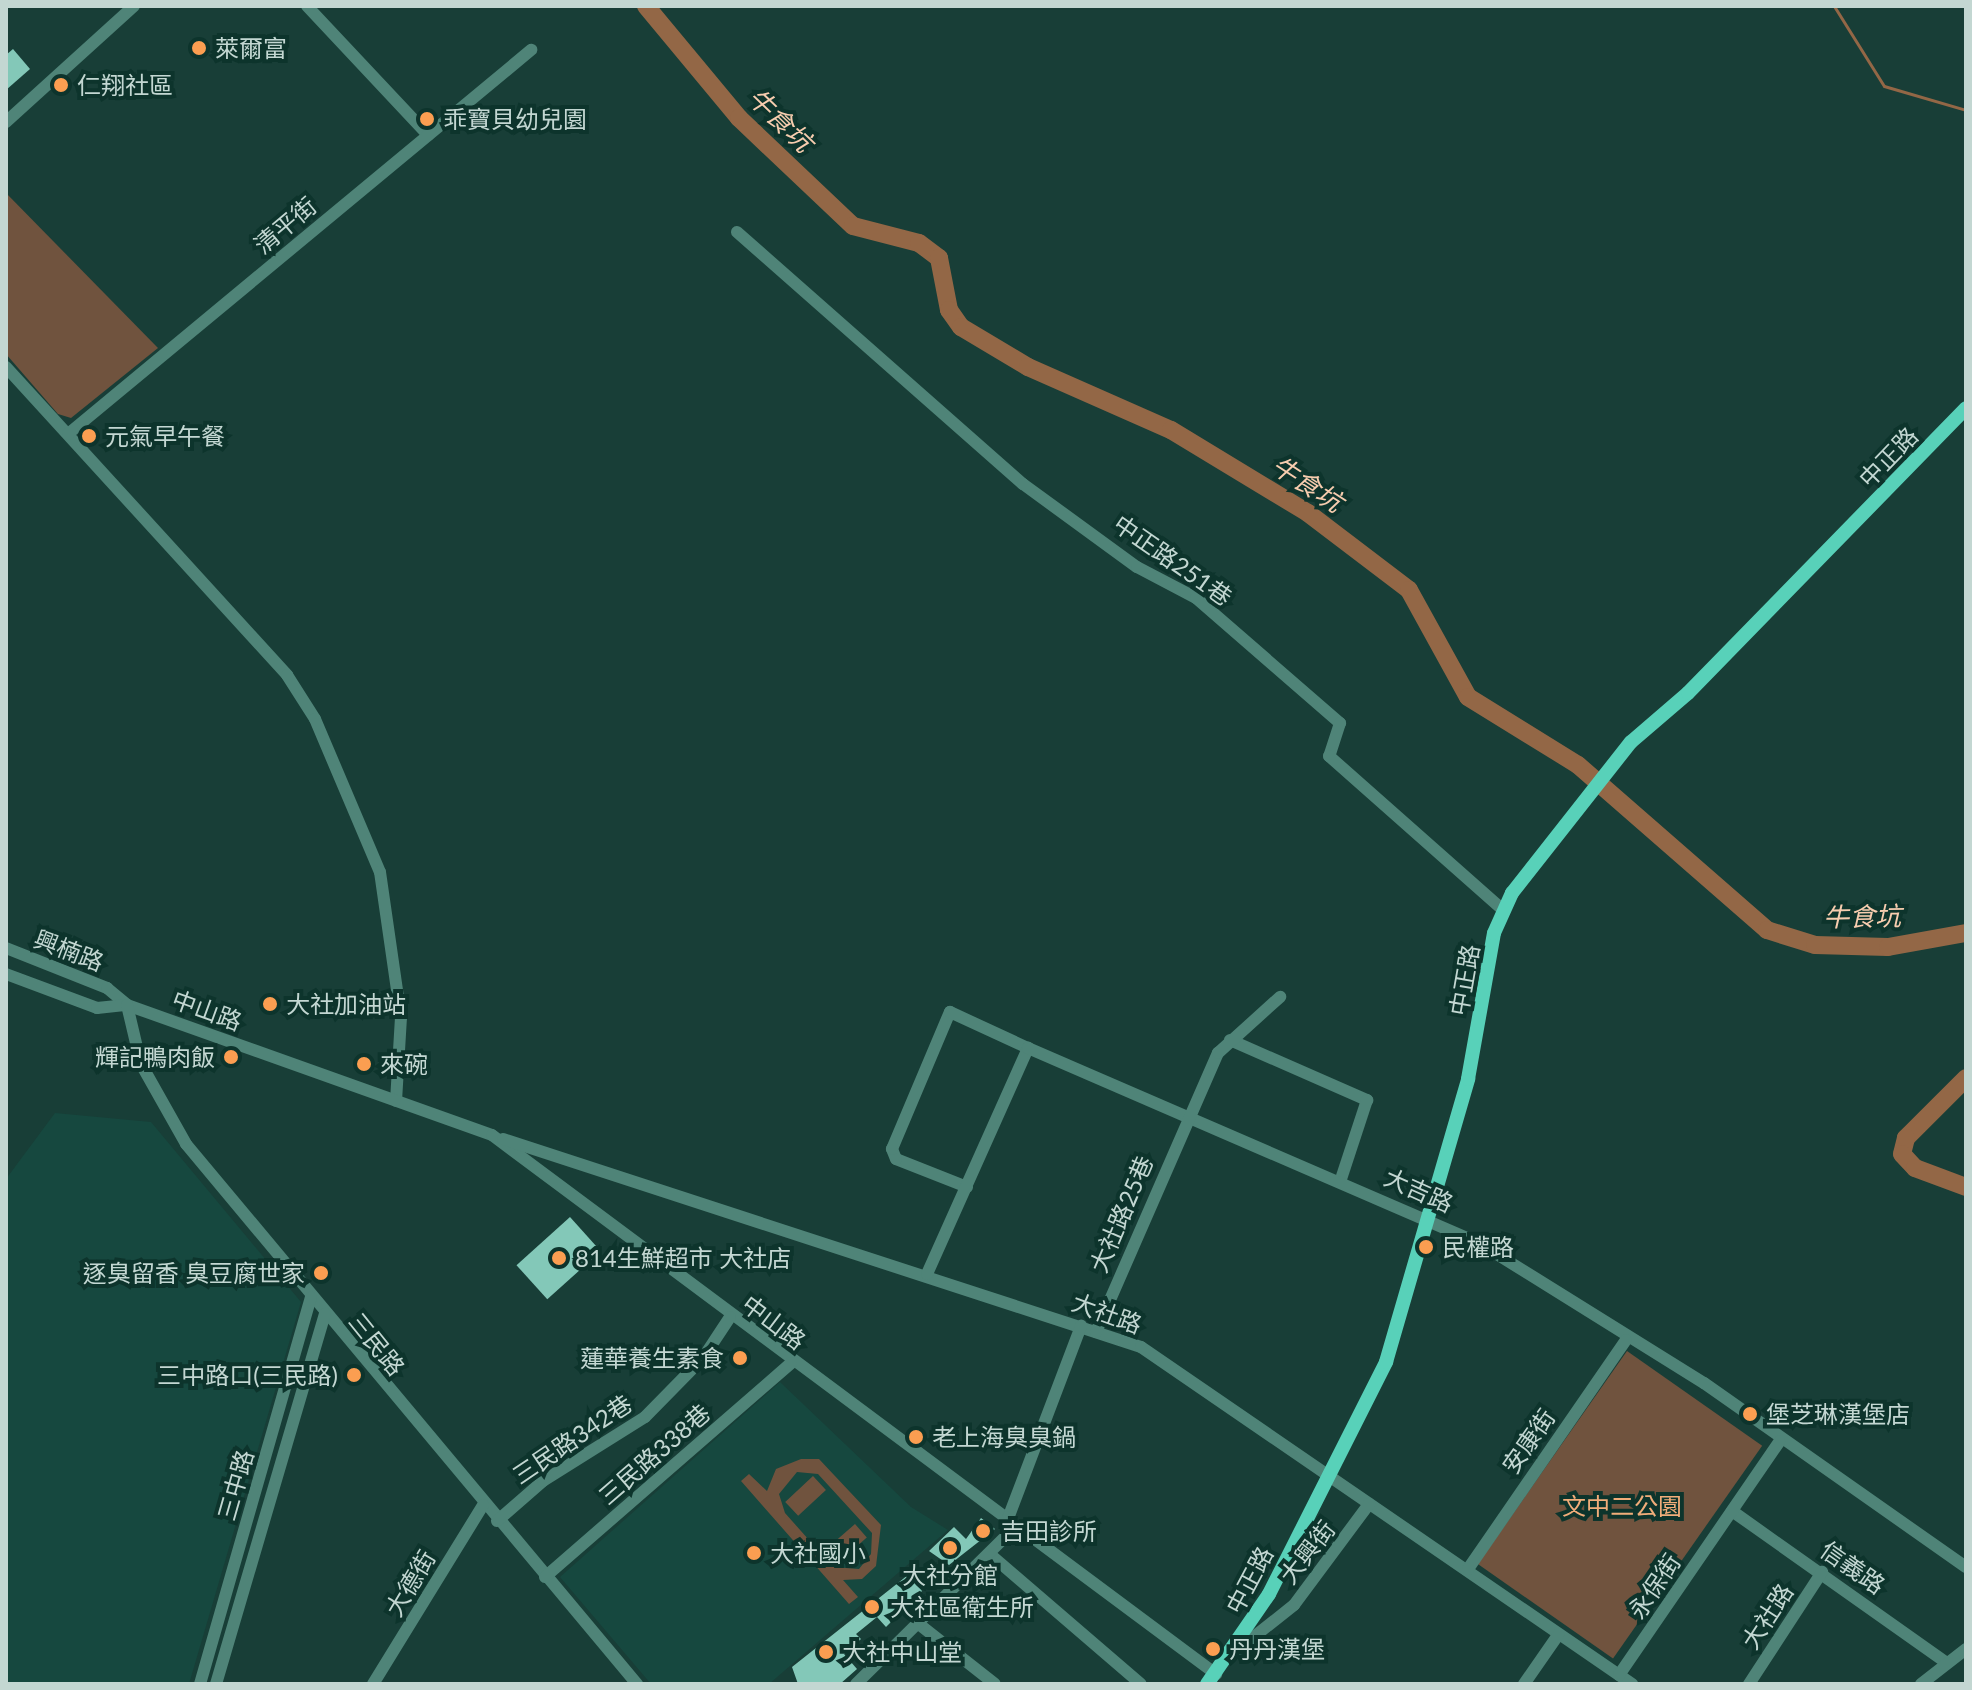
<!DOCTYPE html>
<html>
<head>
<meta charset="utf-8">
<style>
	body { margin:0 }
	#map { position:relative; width:1972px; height:1690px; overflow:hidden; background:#183e37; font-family:Lato,"Noto Sans TC",sans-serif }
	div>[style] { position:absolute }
	.built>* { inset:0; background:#16483f }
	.green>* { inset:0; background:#70533e; transform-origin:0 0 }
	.stream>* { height:3px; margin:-1.5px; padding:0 1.5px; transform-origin:1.5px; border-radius:1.5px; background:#936746 }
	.river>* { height:18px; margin:-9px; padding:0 9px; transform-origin:9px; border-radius:9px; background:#936746 }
	.building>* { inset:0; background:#83c8b8; transform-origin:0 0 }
	.minor>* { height:12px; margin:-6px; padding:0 6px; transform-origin:6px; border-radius:6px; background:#4f8478 }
	.major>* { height:14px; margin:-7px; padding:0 7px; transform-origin:7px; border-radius:7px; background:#58d1b9 }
	.dots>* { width:22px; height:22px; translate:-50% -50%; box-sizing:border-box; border:4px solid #0d342c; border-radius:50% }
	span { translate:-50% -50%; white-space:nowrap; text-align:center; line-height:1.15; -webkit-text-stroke:8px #0d342c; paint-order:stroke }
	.poi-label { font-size:24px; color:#c3d7d2 }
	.left { translate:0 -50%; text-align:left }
	.right { translate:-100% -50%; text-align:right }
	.street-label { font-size:24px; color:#c3d7d2 }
	.park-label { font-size:24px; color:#f1ad7a }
	.water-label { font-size:26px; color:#f7cdaf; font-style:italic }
	.frame { position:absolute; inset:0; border:8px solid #c3d7d2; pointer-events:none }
</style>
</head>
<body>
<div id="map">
	<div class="built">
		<i style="clip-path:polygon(55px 1113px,151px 1122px,301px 1302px,189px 1684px,6px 1684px,6px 1179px)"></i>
		<i style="clip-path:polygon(780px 1382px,911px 1507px,948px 1530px,769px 1684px,651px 1684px,560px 1577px)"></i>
	</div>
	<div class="green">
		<i style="clip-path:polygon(6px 193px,158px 348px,71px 418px,58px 414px,6px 354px)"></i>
		<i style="left:1627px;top:1351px;width:165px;height:260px;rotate:35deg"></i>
		<i style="clip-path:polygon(evenodd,801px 1459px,819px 1459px,881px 1525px,876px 1566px,862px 1579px,843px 1580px,858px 1597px,849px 1604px,741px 1481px,749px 1474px,767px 1491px,776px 1469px,801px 1459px,797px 1472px,818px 1474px,872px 1533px,871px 1554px,859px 1569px,833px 1567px,785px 1513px,779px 1494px,797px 1472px)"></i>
		<i style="left:813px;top:1476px;width:19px;height:38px;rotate:47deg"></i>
		<i style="left:855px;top:1524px;width:18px;height:38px;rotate:49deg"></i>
	</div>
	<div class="stream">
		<i style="left:1834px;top:6px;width:94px;rotate:58deg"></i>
		<i style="left:1884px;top:86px;width:85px;rotate:16.3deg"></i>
	</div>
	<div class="river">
		<i style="left:646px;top:6px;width:146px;rotate:50.3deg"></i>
		<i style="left:739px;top:118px;width:157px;rotate:43.5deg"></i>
		<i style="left:853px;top:226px;width:68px;rotate:14.4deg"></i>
		<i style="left:919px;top:243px;width:25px;rotate:37deg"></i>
		<i style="left:939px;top:258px;width:53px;rotate:79.1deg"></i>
		<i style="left:949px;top:310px;width:21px;rotate:55deg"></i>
		<i style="left:961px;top:327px;width:78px;rotate:30.8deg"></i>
		<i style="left:1028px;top:367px;width:156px;rotate:23.8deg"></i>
		<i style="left:1171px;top:430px;width:160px;rotate:31.2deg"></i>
		<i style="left:1308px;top:513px;width:127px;rotate:37.3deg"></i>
		<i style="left:1409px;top:590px;width:122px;rotate:61.1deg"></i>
		<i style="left:1468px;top:697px;width:129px;rotate:31.7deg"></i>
		<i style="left:1578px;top:765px;width:251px;rotate:41.1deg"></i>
		<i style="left:1767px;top:930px;width:50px;rotate:17.4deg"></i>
		<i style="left:1815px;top:945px;width:73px;rotate:1.6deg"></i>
		<i style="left:1888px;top:947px;width:79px;rotate:-10.2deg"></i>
		<i style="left:1966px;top:1078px;width:85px;rotate:135deg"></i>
		<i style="left:1906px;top:1138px;width:16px;rotate:104deg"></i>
		<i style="left:1902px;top:1154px;width:19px;rotate:47deg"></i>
		<i style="left:1915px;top:1168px;width:54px;rotate:20.4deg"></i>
	</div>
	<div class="building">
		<i style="clip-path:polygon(13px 49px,30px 69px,6px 90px,6px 55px)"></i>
		<i style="left:570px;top:1217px;width:46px;height:72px;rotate:48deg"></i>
		<i style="clip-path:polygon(981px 1518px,995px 1529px,949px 1565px,929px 1551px,954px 1527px,966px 1539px)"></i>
		<i style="clip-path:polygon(908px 1575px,922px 1591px,886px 1627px,877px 1617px,856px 1634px,861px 1639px,844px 1654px,857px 1669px,840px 1684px,798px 1684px,792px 1667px)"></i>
	</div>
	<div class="minor">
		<i style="left:307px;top:6px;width:177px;rotate:46.8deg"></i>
		<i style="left:6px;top:122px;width:173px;rotate:-42.2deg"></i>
		<i style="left:737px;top:232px;width:381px;rotate:41.4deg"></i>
		<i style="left:1023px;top:484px;width:141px;rotate:36.1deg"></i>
		<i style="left:1137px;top:567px;width:67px;rotate:27.7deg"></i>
		<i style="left:1196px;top:598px;width:191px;rotate:41deg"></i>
		<i style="left:1340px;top:723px;width:35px;rotate:108deg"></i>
		<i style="left:1329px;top:756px;width:232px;rotate:41.5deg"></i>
		<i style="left:6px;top:367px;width:417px;rotate:47.6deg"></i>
		<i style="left:287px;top:675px;width:52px;rotate:57.5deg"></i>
		<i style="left:315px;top:719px;width:166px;rotate:67deg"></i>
		<i style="left:380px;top:872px;width:147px;rotate:81.8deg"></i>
		<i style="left:401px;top:1017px;width:84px;rotate:93.4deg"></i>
		<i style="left:68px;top:434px;width:602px;rotate:-39.67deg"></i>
		<i style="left:6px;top:948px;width:109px;rotate:21.6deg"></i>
		<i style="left:107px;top:988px;width:26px;rotate:40deg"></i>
		<i style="left:127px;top:1005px;width:387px;rotate:19.6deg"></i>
		<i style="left:492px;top:1135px;width:903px;rotate:36.67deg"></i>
		<i style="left:6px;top:974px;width:97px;rotate:20.5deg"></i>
		<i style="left:97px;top:1008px;width:30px;rotate:-6deg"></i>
		<i style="left:127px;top:1005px;width:61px;rotate:76.7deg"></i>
		<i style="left:141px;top:1064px;width:92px;rotate:60.6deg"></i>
		<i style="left:186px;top:1144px;width:704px;rotate:50.13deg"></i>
		<i style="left:1230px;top:1040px;width:150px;rotate:23.7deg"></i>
		<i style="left:1367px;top:1100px;width:83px;rotate:108.2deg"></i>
		<i style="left:503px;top:1139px;width:671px;rotate:18.06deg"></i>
		<i style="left:1141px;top:1347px;width:596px;rotate:34.46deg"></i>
		<i style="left:967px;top:1187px;width:76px;rotate:-158.5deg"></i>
		<i style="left:896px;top:1159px;width:11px;rotate:-112deg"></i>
		<i style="left:892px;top:1149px;width:149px;rotate:-67.1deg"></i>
		<i style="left:950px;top:1012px;width:86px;rotate:24.8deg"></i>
		<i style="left:927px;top:1274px;width:248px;rotate:-65.9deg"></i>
		<i style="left:1028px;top:1048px;width:491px;rotate:23.4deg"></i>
		<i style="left:1479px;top:1243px;width:265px;rotate:31.9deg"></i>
		<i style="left:1704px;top:1383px;width:320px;rotate:35.1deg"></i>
		<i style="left:1096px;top:1332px;width:305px;rotate:-66.4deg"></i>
		<i style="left:1218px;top:1053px;width:84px;rotate:-42.1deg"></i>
		<i style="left:1732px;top:1511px;width:263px;rotate:35.3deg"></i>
		<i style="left:497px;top:1521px;width:61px;rotate:-41deg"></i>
		<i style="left:543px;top:1481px;width:120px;rotate:-32.1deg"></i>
		<i style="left:645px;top:1417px;width:83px;rotate:-45.5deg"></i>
		<i style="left:703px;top:1358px;width:49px;rotate:-56.6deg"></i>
		<i style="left:1007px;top:1521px;width:209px;rotate:-69.2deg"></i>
		<i style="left:992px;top:1556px;width:196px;rotate:40.7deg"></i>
		<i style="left:1468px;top:1569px;width:278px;rotate:-55.4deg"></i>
		<i style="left:545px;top:1577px;width:326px;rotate:-41deg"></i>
		<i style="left:920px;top:1625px;width:95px;rotate:38.2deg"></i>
		<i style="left:1236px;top:1651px;width:74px;rotate:-38.4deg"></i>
		<i style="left:1294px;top:1605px;width:126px;rotate:-53.4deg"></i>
		<i style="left:1619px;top:1675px;width:283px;rotate:-55.5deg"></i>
		<i style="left:200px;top:1684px;width:402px;rotate:-74deg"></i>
		<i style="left:216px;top:1684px;width:386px;rotate:-73.6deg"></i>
		<i style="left:373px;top:1684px;width:210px;rotate:-58.4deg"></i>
		<i style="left:856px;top:1684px;width:223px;rotate:-44.6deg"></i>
		<i style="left:1524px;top:1684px;width:60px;rotate:-55.2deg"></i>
		<i style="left:1749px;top:1684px;width:134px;rotate:-56.9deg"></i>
		<i style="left:1921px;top:1684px;width:57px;rotate:-37.9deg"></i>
	</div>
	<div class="major">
		<i style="left:1207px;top:1684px;width:109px;rotate:-55.4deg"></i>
		<i style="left:1269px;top:1594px;width:260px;rotate:-63.2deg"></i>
		<i style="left:1386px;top:1362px;width:295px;rotate:-73.8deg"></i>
		<i style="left:1468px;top:1079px;width:148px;rotate:-79.9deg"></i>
		<i style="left:1494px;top:933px;width:44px;rotate:-65.8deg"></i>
		<i style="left:1512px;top:893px;width:192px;rotate:-51.8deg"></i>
		<i style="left:1631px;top:742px;width:75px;rotate:-40.7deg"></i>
		<i style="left:1688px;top:693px;width:398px;rotate:-45.7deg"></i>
	</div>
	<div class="dots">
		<i style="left:199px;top:48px;background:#fb9e51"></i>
		<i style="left:61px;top:85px;background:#fb9e51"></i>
		<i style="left:427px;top:119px;background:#fb9e51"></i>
		<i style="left:89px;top:436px;background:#fb9e51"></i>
		<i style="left:270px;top:1004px;background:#fb9e51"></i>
		<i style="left:231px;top:1057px;background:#fb9e51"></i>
		<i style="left:364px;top:1064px;background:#fb9e51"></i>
		<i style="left:1426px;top:1247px;background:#fb9e51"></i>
		<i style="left:559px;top:1258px;background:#fb9e51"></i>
		<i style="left:321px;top:1273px;background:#fb9e51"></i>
		<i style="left:740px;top:1358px;background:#fb9e51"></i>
		<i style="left:354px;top:1375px;background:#fb9e51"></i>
		<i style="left:1750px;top:1414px;background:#fb9e51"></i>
		<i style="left:916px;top:1437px;background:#fb9e51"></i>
		<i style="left:983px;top:1531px;background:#fb9e51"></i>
		<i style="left:950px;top:1548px;background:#fb9e51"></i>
		<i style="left:754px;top:1553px;background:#fb9e51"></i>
		<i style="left:872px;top:1607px;background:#fb9e51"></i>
		<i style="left:1213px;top:1649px;background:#fb9e51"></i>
		<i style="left:826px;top:1652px;background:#fb9e51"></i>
	</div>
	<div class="poi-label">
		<span class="left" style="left:215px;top:48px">萊爾富</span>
		<span class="left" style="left:77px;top:85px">仁翔社區</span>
		<span class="left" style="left:443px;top:119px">乖寶貝幼兒園</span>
		<span class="left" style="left:105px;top:436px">元氣早午餐</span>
		<span class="left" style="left:286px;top:1004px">大社加油站</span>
		<span class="right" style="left:215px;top:1057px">輝記鴨肉飯</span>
		<span class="left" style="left:380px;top:1064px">來碗</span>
		<span class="left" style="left:1442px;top:1247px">民權路</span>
		<span class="left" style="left:575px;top:1258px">814生鮮超市 大社店</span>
		<span class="right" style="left:305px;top:1273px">逐臭留香 臭豆腐世家</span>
		<span class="right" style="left:724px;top:1358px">蓮華養生素食</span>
		<span class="right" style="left:338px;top:1375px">三中路口(三民路)</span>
		<span class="left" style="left:1766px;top:1414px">堡芝琳漢堡店</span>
		<span class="left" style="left:932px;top:1437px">老上海臭臭鍋</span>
		<span class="left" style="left:1001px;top:1531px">吉田診所</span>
		<span class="left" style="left:770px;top:1553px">大社國小</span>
		<span style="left:950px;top:1575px">大社分館</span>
		<span class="left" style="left:890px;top:1607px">大社區衛生所</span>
		<span class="left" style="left:1229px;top:1649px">丹丹漢堡</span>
		<span class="left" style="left:842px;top:1652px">大社中山堂</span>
	</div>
	<div class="street-label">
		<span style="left:285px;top:225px;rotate:-40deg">清平街</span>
		<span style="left:1888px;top:457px;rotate:-46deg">中正路</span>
		<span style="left:1173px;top:560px;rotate:35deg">中正路251巷</span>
		<span style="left:69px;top:950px;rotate:21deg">興楠路</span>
		<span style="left:1464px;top:980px;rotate:-80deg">中正路</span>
		<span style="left:207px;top:1010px;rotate:20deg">中山路</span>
		<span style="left:1419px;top:1190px;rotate:24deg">大吉路</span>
		<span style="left:1121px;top:1214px;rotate:-67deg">大社路25巷</span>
		<span style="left:1107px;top:1313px;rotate:20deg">大社路</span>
		<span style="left:774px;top:1322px;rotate:37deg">中山路</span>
		<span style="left:377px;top:1344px;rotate:51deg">三民路</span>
		<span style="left:572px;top:1439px;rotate:-34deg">三民路342巷</span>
		<span style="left:1528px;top:1441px;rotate:-55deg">安康街</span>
		<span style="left:654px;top:1454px;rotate:-41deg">三民路338巷</span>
		<span style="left:235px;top:1485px;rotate:-74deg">三中路</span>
		<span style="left:1307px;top:1552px;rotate:-52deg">大興街</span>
		<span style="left:1853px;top:1567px;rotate:35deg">信義路</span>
		<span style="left:1249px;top:1580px;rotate:-62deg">中正路</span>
		<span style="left:410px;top:1583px;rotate:-59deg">大德街</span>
		<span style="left:1654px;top:1586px;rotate:-56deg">永保街</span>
		<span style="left:1767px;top:1616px;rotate:-57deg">大社路</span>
	</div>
	<div class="park-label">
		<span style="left:1622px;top:1506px">文中二公園</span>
	</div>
	<div class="water-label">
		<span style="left:780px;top:120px;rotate:44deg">牛食坑</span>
		<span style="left:1307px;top:484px;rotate:33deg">牛食坑</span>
		<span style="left:1862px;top:917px;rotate:-1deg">牛食坑</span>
	</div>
	<div class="frame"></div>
</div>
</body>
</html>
